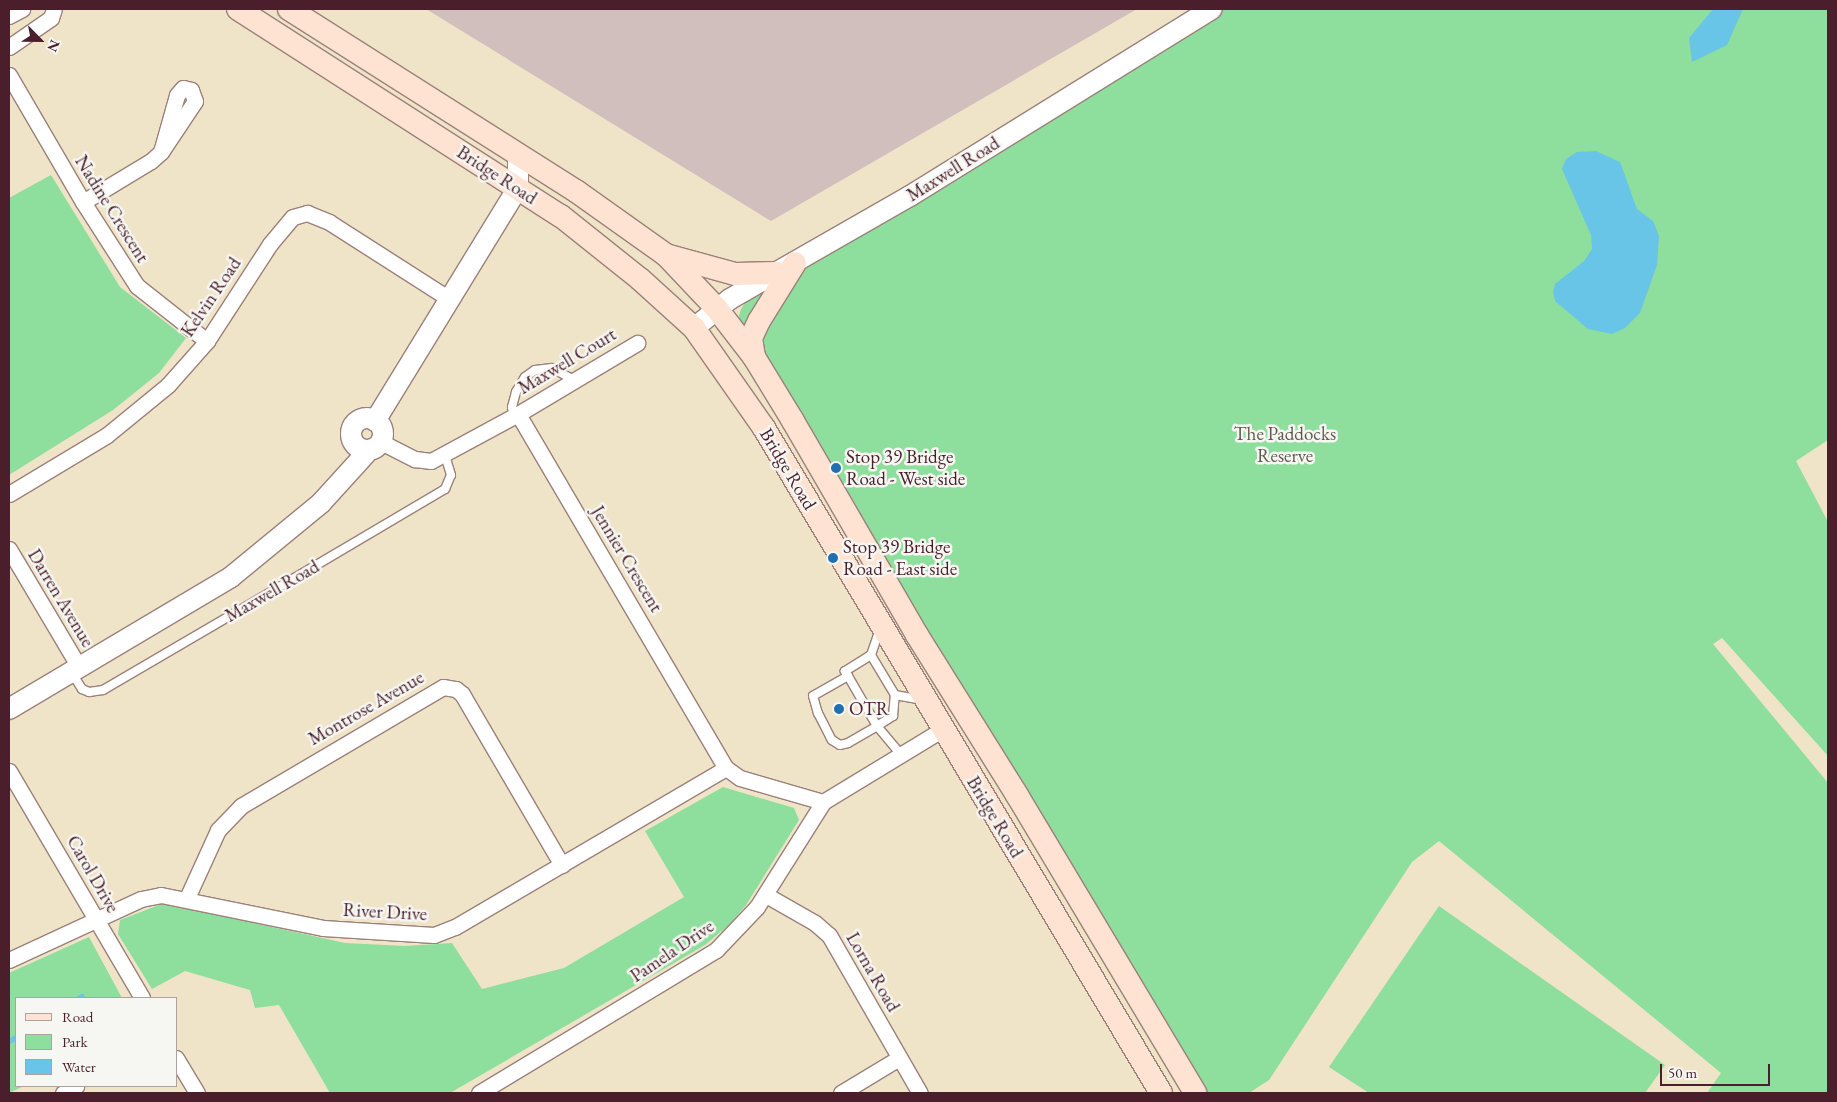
<!DOCTYPE html>
<html>
<head>
<meta charset="utf-8">
<style>
	body { margin:0 }
	#map { position:relative; width:1837px; height:1102px; overflow:hidden; background:#efe3c8; font-family:"EB Garamond",serif }
	div>[style] { position:absolute }
	.industrial>* { inset:0; background:#d1bfbd }
	.green>* { inset:0; background:#8ede9d }
	.water>* { inset:0; background:#69c5e7 }
	.stream>* { height:4.5px; margin:-2.25px; padding:0 2.25px; transform-origin:2.25px; border-radius:2.25px; background:#69c5e7 }
	.roads { filter:drop-shadow(1px 0 #9c817a) drop-shadow(-1px 0 #9c817a) drop-shadow(0 1px #9c817a) drop-shadow(0 -1px #9c817a) }
	.service>* { height:8px; margin:-4px; padding:0 4px; transform-origin:4px; border-radius:4px; background:#fff }
	.minor>* { height:15px; margin:-7.5px; padding:0 7.5px; transform-origin:7.5px; border-radius:7.5px; background:#fff }
	.tertiary>* { height:20px; margin:-10px; padding:0 10px; transform-origin:10px; border-radius:10px; background:#fff }
	.tertiary>.ring { margin:-10px; padding:0; box-sizing:content-box; background:none; border:20px solid #fff; border-radius:50% }
	.secondary>* { height:22px; margin:-11px; padding:0 11px; transform-origin:11px; border-radius:11px; background:#fee3d2 }
	.dots>* { width:14px; height:14px; translate:-50% -50%; box-sizing:border-box; border:2px solid #f6f6f2; border-radius:50% }
	span { translate:-50% -50%; white-space:nowrap; text-align:center; line-height:1.15; -webkit-text-stroke:5px #f6f6f2; paint-order:stroke }
	.street-label { font-size:19px; color:#4a1f2b }
	.park-label { font-size:19px; color:#5e584d }
	.poi-label { font-size:19px; color:#4a1f2b }
	.left { translate:0 -50%; text-align:left }
	.frame { position:absolute; inset:0; border:10px solid #4a1f2b; pointer-events:none }
	.legend { position:absolute; left:15px; top:997px; width:162px; height:90px; box-sizing:border-box; background:#f6f6f2; border:1px solid #b1a0a2; margin:0; padding:6px 9px; list-style:none; font-size:15px; color:#4a1f2b }
	.legend li { display:flex; align-items:center; gap:10px; height:25px }
	.legend b { width:25px; border:1px solid #b1a0a2 }
	.north { position:absolute; left:15px; top:15px; width:50px; height:50px; -webkit-text-stroke:4px #f6f6f2; paint-order:stroke; rotate:113deg; font-size:14px; font-weight:700; line-height:20px; text-align:center; color:#4a1f2b }
	.north::after { content:''; display:block; margin:auto; width:18px; height:22px; background:#4a1f2b; clip-path:polygon(50% 0,100% 100%,50% 72%,0 100%) }
	.scale { position:absolute; left:1660px; top:1064px; width:110px; height:22px; box-sizing:border-box; border:2px solid #4a1f2b; border-top:0; padding-left:6px; font-size:15px; line-height:18px; white-space:nowrap; color:#4a1f2b; -webkit-text-stroke:4px #f6f6f2; paint-order:stroke }
</style>
</head>
<body>
<div id="map">
	<div class="industrial">
		<i style="clip-path:polygon(426px 9px,1137px 9px,771px 221px)"></i>
	</div>
	<div class="green">
		<i style="clip-path:polygon(1214px 9px,1828px 9px,1828px 440px,1796px 461px,1828px 522px,1828px 756px,1722px 638px,1713px 644px,1828px 783px,1828px 1093px,1707px 1093px,1721px 1073px,1439px 841px,1412px 862px,1269px 1080px,1249px 1093px,1195px 1093px,735px 329px,741px 309px,753px 291px)"></i>
		<i style="clip-path:polygon(51px 175px,120px 287px,186px 338px,159px 373px,113px 410px,9px 475px,9px 198px)"></i>
		<i style="clip-path:polygon(723px 787px,794px 808px,799px 820px,746px 905px,729px 925px,705px 945px,450px 1093px,330px 1093px,279px 1005px,255px 1008px,250px 990px,185px 971px,152px 989px,118px 934px,120px 920px,164px 903px,345px 943px,405px 946px,452px 943px,482px 989px,564px 968px,684px 897px,645px 831px)"></i>
		<i style="clip-path:polygon(1439px 906px,1665px 1065px,1645px 1093px,1369px 1093px,1329px 1067px)"></i>
		<i style="clip-path:polygon(89px 937px,122px 998px,16px 998px,16px 1086px,24px 1086px,9px 1093px,9px 973px)"></i>
	</div>
	<div class="water">
		<i style="clip-path:polygon(1713px 9px,1743px 9px,1727px 45px,1692px 62px,1689px 38px)"></i>
		<i style="clip-path:polygon(1596px 151px,1620px 162px,1637px 209px,1653px 221px,1659px 236px,1657px 265px,1640px 313px,1625px 328px,1612px 334px,1588px 329px,1555px 301px,1553px 292px,1555px 284px,1584px 261px,1592px 249px,1591px 235px,1562px 169px,1566px 159px,1577px 152px)"></i>
	</div>
	<div class="stream">
		<i style="left:78px;top:998px;width:4px;rotate:-27deg"></i>
		<i style="left:9px;top:1041px;width:8px;rotate:-30deg"></i>
	</div>
	<div class="roads">
		<div class="service">
			<i style="left:514px;top:416px;width:9px;rotate:-103deg"></i>
			<i style="left:512px;top:407px;width:16px;rotate:-75deg"></i>
			<i style="left:516px;top:392px;width:17px;rotate:-59deg"></i>
			<i style="left:525px;top:377px;width:12px;rotate:-35deg"></i>
			<i style="left:535px;top:370px;width:17px;rotate:-7deg"></i>
			<i style="left:552px;top:368px;width:25px;rotate:29deg"></i>
			<i style="left:871px;top:655px;width:28px;rotate:-71deg"></i>
			<i style="left:72px;top:673px;width:19px;rotate:58deg"></i>
			<i style="left:82px;top:689px;width:8px;rotate:23deg"></i>
			<i style="left:89px;top:692px;width:14px;rotate:-8deg"></i>
			<i style="left:103px;top:690px;width:212px;rotate:-30.3deg"></i>
			<i style="left:286px;top:583px;width:185px;rotate:-30.6deg"></i>
			<i style="left:445px;top:489px;width:15px;rotate:-67deg"></i>
			<i style="left:451px;top:475px;width:21px;rotate:-107deg"></i>
			<i style="left:848px;top:676px;width:40px;rotate:150.3deg"></i>
			<i style="left:813px;top:696px;width:18px;rotate:74deg"></i>
			<i style="left:818px;top:713px;width:30px;rotate:63deg"></i>
			<i style="left:832px;top:740px;width:9px;rotate:32deg"></i>
			<i style="left:840px;top:745px;width:8px;rotate:-14deg"></i>
			<i style="left:848px;top:743px;width:34px;rotate:-30deg"></i>
			<i style="left:877px;top:726px;width:19px;rotate:-32deg"></i>
			<i style="left:893px;top:716px;width:21px;rotate:-85deg"></i>
			<i style="left:895px;top:695px;width:47px;rotate:-121deg"></i>
			<i style="left:871px;top:655px;width:31px;rotate:148deg"></i>
			<i style="left:845px;top:671px;width:6px;rotate:59deg"></i>
			<i style="left:848px;top:676px;width:58px;rotate:59.9deg"></i>
			<i style="left:877px;top:726px;width:38px;rotate:50deg"></i>
			<i style="left:895px;top:695px;width:27px;rotate:10deg"></i>
		</div>
		<div class="minor">
			<i style="left:9px;top:16px;width:15px;rotate:-28deg"></i>
			<i style="left:9px;top:47px;width:51px;rotate:-34.6deg"></i>
			<i style="left:51px;top:18px;width:9px;rotate:-72deg"></i>
			<i style="left:9px;top:75px;width:147px;rotate:59.8deg"></i>
			<i style="left:83px;top:202px;width:100px;rotate:57.3deg"></i>
			<i style="left:137px;top:286px;width:89px;rotate:38.2deg"></i>
			<i style="left:83px;top:202px;width:79px;rotate:-31.1deg"></i>
			<i style="left:151px;top:161px;width:13px;rotate:-42deg"></i>
			<i style="left:161px;top:152px;width:61px;rotate:-56.3deg"></i>
			<i style="left:195px;top:101px;width:12px;rotate:-110deg"></i>
			<i style="left:191px;top:90px;width:8px;rotate:-166deg"></i>
			<i style="left:183px;top:88px;width:9px;rotate:131deg"></i>
			<i style="left:177px;top:95px;width:59px;rotate:105.7deg"></i>
			<i style="left:518px;top:414px;width:139px;rotate:-30.8deg"></i>
			<i style="left:381px;top:442px;width:38px;rotate:27deg"></i>
			<i style="left:415px;top:459px;width:16px;rotate:7deg"></i>
			<i style="left:431px;top:461px;width:99px;rotate:-28.4deg"></i>
			<i style="left:518px;top:414px;width:411px;rotate:59.6deg"></i>
			<i style="left:726px;top:768px;width:17px;rotate:36deg"></i>
			<i style="left:740px;top:778px;width:86px;rotate:16.1deg"></i>
			<i style="left:9px;top:494px;width:114px;rotate:-31deg"></i>
			<i style="left:107px;top:435px;width:79px;rotate:-39.3deg"></i>
			<i style="left:168px;top:385px;width:59px;rotate:-48.4deg"></i>
			<i style="left:207px;top:341px;width:116px;rotate:-57deg"></i>
			<i style="left:270px;top:244px;width:35px;rotate:-50deg"></i>
			<i style="left:293px;top:217px;width:15px;rotate:-16deg"></i>
			<i style="left:307px;top:213px;width:24px;rotate:22deg"></i>
			<i style="left:329px;top:222px;width:141px;rotate:32.6deg"></i>
			<i style="left:9px;top:549px;width:137px;rotate:59.3deg"></i>
			<i style="left:9px;top:771px;width:263px;rotate:59.6deg"></i>
			<i style="left:766px;top:895px;width:56px;rotate:29.7deg"></i>
			<i style="left:815px;top:923px;width:18px;rotate:41deg"></i>
			<i style="left:829px;top:935px;width:182px;rotate:60.1deg"></i>
			<i style="left:187px;top:898px;width:75px;rotate:-65.5deg"></i>
			<i style="left:218px;top:830px;width:33px;rotate:-46deg"></i>
			<i style="left:241px;top:806px;width:234px;rotate:-30.5deg"></i>
			<i style="left:443px;top:687px;width:13px;rotate:9deg"></i>
			<i style="left:456px;top:689px;width:8px;rotate:40deg"></i>
			<i style="left:462px;top:694px;width:198px;rotate:59.7deg"></i>
			<i style="left:9px;top:960px;width:145px;rotate:-24.8deg"></i>
			<i style="left:141px;top:899px;width:20px;rotate:-11deg"></i>
			<i style="left:161px;top:895px;width:165px;rotate:11.5deg"></i>
			<i style="left:323px;top:928px;width:111px;rotate:3.6deg"></i>
			<i style="left:434px;top:935px;width:22px;rotate:-21deg"></i>
			<i style="left:455px;top:927px;width:314px;rotate:-30.4deg"></i>
			<i style="left:176px;top:1058px;width:41px;rotate:59deg"></i>
			<i style="left:63px;top:1093px;width:15px;rotate:-28deg"></i>
			<i style="left:479px;top:1093px;width:277px;rotate:-31.1deg"></i>
			<i style="left:716px;top:950px;width:59px;rotate:-46.4deg"></i>
			<i style="left:757px;top:907px;width:124px;rotate:-57.8deg"></i>
			<i style="left:823px;top:802px;width:140px;rotate:-31.3deg"></i>
			<i style="left:841px;top:1093px;width:68px;rotate:-31.1deg"></i>
		</div>
		<div class="tertiary">
			<i style="left:694px;top:328px;width:46px;rotate:-38.9deg"></i>
			<i style="left:730px;top:299px;width:207px;rotate:-29.8deg"></i>
			<i style="left:910px;top:196px;width:355px;rotate:-31.8deg"></i>
			<i class="ring" style="left:351px;top:418px;width:12px;height:12px"></i>
			<i style="left:375px;top:421px;width:273px;rotate:-58.5deg"></i>
			<i style="left:518px;top:188px;width:33px;rotate:-90deg"></i>
			<i style="left:9px;top:709px;width:258px;rotate:-30.7deg"></i>
			<i style="left:231px;top:577px;width:117px;rotate:-39.4deg"></i>
			<i style="left:321px;top:503px;width:72px;rotate:-47.8deg"></i>
		</div>
		<div class="secondary">
			<i style="left:238px;top:9px;width:384px;rotate:32.7deg"></i>
			<i style="left:561px;top:216px;width:101px;rotate:38.6deg"></i>
			<i style="left:640px;top:279px;width:73px;rotate:42.2deg"></i>
			<i style="left:694px;top:328px;width:122px;rotate:55deg"></i>
			<i style="left:764px;top:428px;width:774px;rotate:59.16deg"></i>
			<i style="left:289px;top:9px;width:340px;rotate:32.4deg"></i>
			<i style="left:576px;top:191px;width:110px;rotate:35.4deg"></i>
			<i style="left:666px;top:255px;width:74px;rotate:46.6deg"></i>
			<i style="left:717px;top:309px;width:61px;rotate:52.4deg"></i>
			<i style="left:754px;top:357px;width:75px;rotate:58.6deg"></i>
			<i style="left:793px;top:421px;width:247px;rotate:59.9deg"></i>
			<i style="left:917px;top:635px;width:189px;rotate:58deg"></i>
			<i style="left:1017px;top:795px;width:347px;rotate:59.1deg"></i>
			<i style="left:666px;top:255px;width:72px;rotate:15.4deg"></i>
			<i style="left:735px;top:274px;width:41px;rotate:-1.4deg"></i>
			<i style="left:754px;top:357px;width:19px;rotate:-99deg"></i>
			<i style="left:751px;top:338px;width:19px;rotate:-65deg"></i>
			<i style="left:759px;top:321px;width:68px;rotate:-58.2deg"></i>
		</div>
	</div>
	<div class="dots">
		<i style="left:836px;top:468px;background:#1f6fb2"></i>
		<i style="left:833px;top:558px;background:#1f6fb2"></i>
		<i style="left:839px;top:709px;background:#1f6fb2"></i>
	</div>
	<div class="street-label">
		<span style="left:953px;top:169px;rotate:-32deg">Maxwell Road</span>
		<span style="left:497px;top:175px;rotate:33deg">Bridge Road</span>
		<span style="left:112px;top:209px;rotate:58deg">Nadine Crescent</span>
		<span style="left:211px;top:297px;rotate:-56deg">Kelvin Road</span>
		<span style="left:567px;top:361px;rotate:-31deg">Maxwell Court</span>
		<span style="left:788px;top:469px;rotate:59deg">Bridge Road</span>
		<span style="left:627px;top:559px;rotate:59deg">Jennier Crescent</span>
		<span style="left:272px;top:591px;rotate:-30deg">Maxwell Road</span>
		<span style="left:61px;top:598px;rotate:59deg">Darren Avenue</span>
		<span style="left:366px;top:708px;rotate:-30deg">Montrose Avenue</span>
		<span style="left:995px;top:817px;rotate:59deg">Bridge Road</span>
		<span style="left:93px;top:874px;rotate:60deg">Carol Drive</span>
		<span style="left:385px;top:912px;rotate:3deg">River Drive</span>
		<span style="left:672px;top:951px;rotate:-34deg">Pamela Drive</span>
		<span style="left:873px;top:972px;rotate:60deg">Lorna Road</span>
	</div>
	<div class="park-label">
		<span style="left:1285px;top:445px">The Paddocks<br>Reserve</span>
	</div>
	<div class="poi-label">
		<span class="left" style="left:846px;top:468px">Stop 39 Bridge<br>Road - West side</span>
		<span class="left" style="left:843px;top:558px">Stop 39 Bridge<br>Road - East side</span>
		<span class="left" style="left:849px;top:709px">OTR</span>
	</div>
	<div class="frame"></div>
	<ul class="legend">
	<li><b style="height:6px;background:#fee3d2"></b>Road</li>
	<li><b style="height:14px;background:#8ede9d"></b>Park</li>
	<li><b style="height:14px;background:#69c5e7"></b>Water</li>
	</ul>
	<div class="north">N</div>
	<div class="scale">50 m</div>
</div>
</body>
</html>
